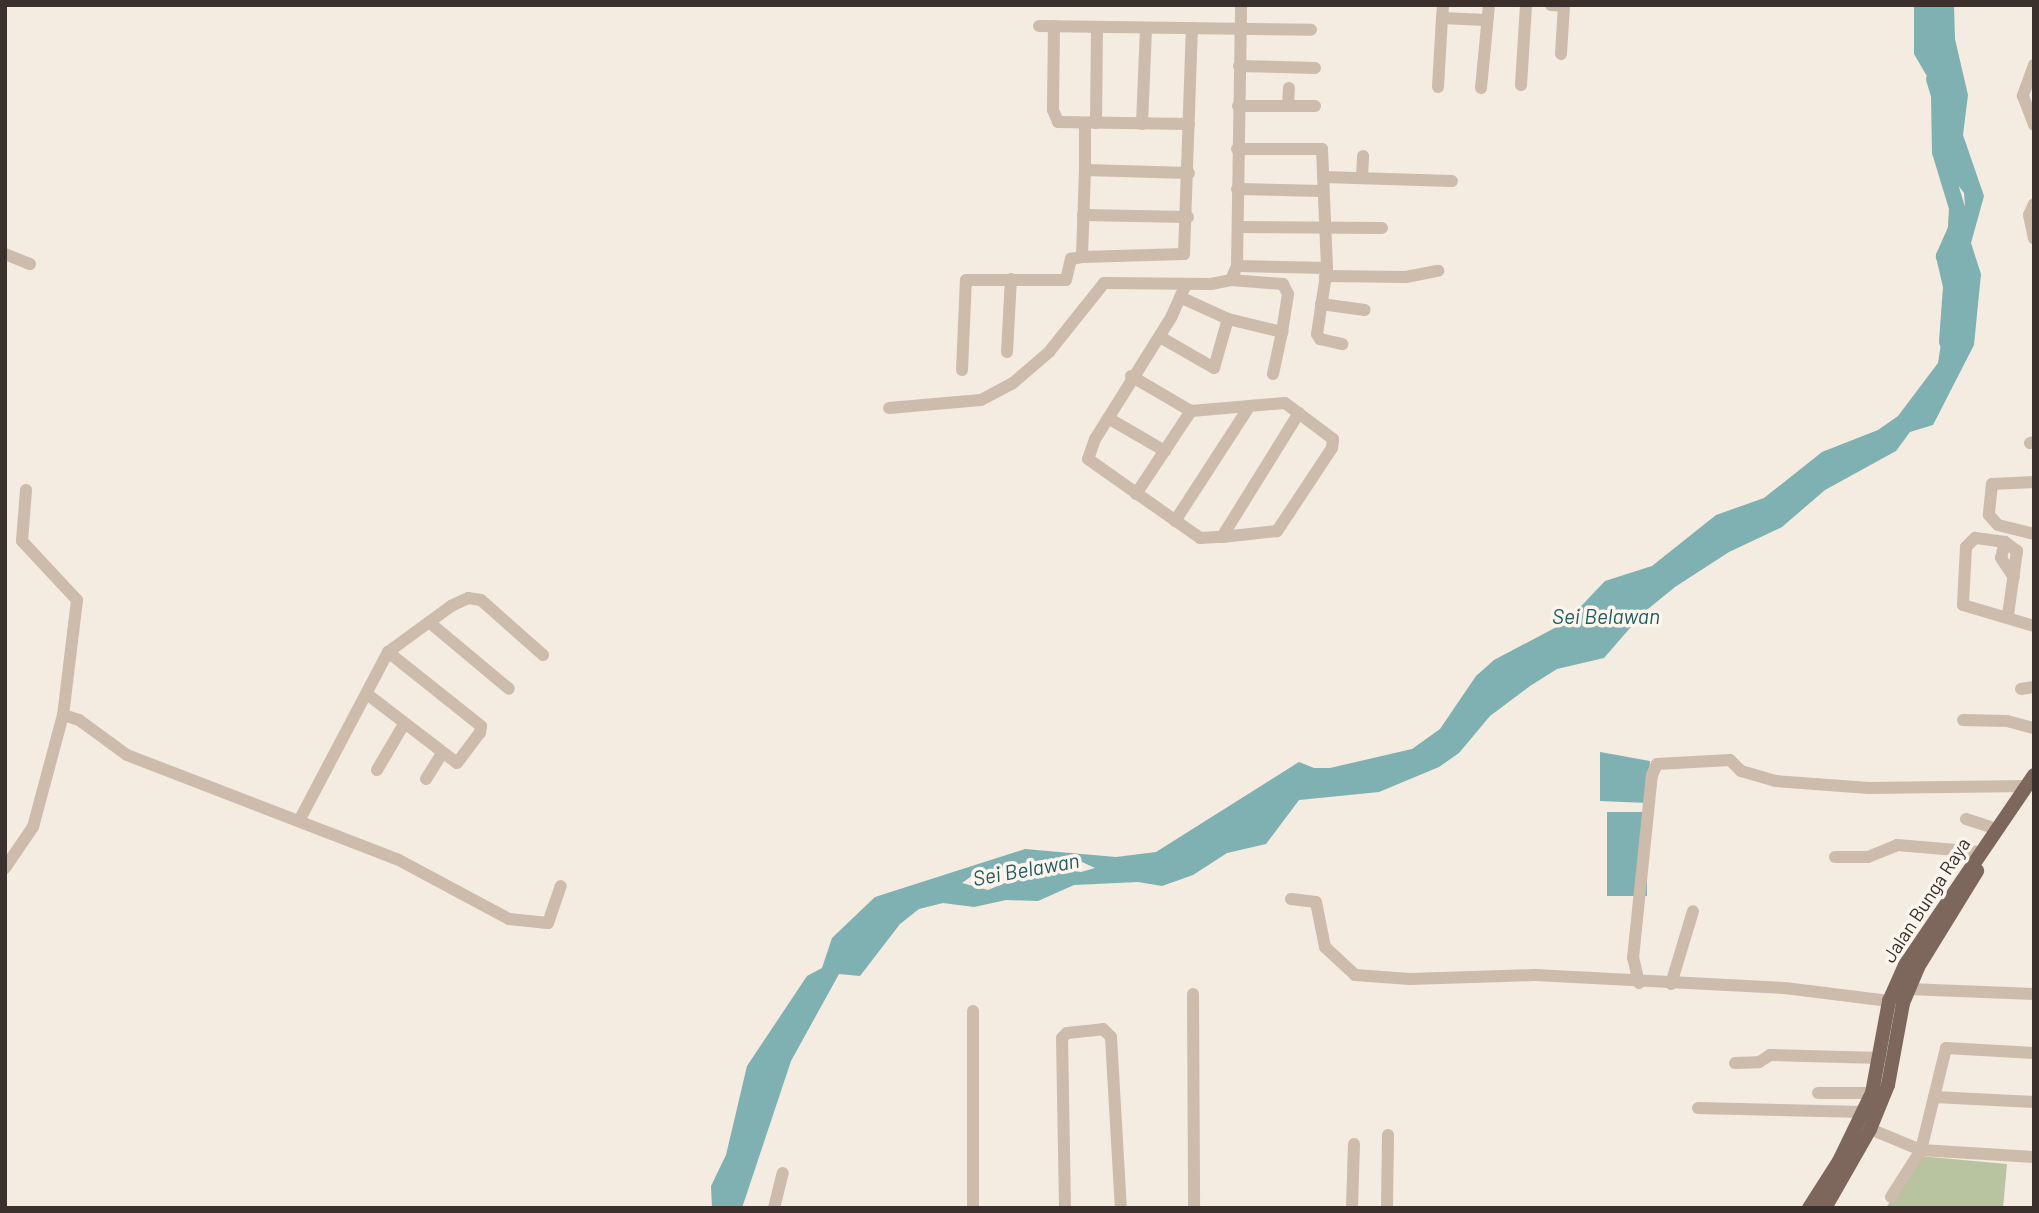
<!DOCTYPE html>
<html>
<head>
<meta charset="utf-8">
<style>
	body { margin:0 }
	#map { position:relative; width:2039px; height:1213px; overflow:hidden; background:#f4ebe1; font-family:Barlow,sans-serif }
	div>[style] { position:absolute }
	.green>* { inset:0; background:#b8c4a0 }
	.water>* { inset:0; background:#7fb0b2; transform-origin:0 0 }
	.river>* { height:16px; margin:-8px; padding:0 8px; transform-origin:8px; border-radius:8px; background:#7fb0b2 }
	.minor>* { height:12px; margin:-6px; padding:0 6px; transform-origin:6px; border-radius:6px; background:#cdbbac }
	.major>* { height:14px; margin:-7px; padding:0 7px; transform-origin:7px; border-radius:7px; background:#7d675c }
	span { translate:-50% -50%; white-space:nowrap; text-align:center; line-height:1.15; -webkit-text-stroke:7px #fbf5ee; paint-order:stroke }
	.street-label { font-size:19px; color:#3b302b }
	.water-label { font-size:21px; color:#1f5a5e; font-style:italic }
	.frame { position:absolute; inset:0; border:7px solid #3b302b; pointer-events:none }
</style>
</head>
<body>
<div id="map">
	<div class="green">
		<i style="clip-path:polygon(1919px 1156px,2007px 1164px,2003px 1208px,1886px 1208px)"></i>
	</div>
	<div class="water">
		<i style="clip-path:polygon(evenodd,1914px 5px,1954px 5px,1955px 39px,1968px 95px,1963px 135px,1984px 196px,1971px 243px,1981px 274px,1974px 345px,1933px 425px,1910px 432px,1896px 451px,1825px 490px,1782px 527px,1729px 552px,1675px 587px,1643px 613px,1604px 658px,1557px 669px,1530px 686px,1490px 716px,1459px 753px,1439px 767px,1379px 792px,1299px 800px,1266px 844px,1227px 853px,1193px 875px,1162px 886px,1138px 882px,1074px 885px,1038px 901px,1006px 900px,974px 907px,943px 903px,919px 909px,900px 924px,860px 976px,839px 974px,791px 1061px,742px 1208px,712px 1208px,711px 1186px,726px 1155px,747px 1066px,807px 976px,822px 968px,832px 938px,875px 897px,1025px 849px,1116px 857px,1156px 852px,1299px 762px,1314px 768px,1330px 768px,1412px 749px,1440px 729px,1476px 676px,1494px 660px,1566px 622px,1605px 581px,1652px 566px,1716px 515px,1764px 498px,1822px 452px,1878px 430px,1898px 416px,1938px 363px,1943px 331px,1952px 318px,1954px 278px,1947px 251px,1965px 206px,1964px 193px,1951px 176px,1943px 150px,1938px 95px,1914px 54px,1914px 5px,1032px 861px,1082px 862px,1095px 868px,1081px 872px,1058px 867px,1030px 873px,988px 890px,962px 883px,973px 875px,1032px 861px)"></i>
		<i style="clip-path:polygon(1600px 752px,1650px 761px,1648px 803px,1600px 801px)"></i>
		<i style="left:1607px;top:812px;width:40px;height:84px"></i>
	</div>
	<div class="river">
		<i style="left:1934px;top:79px;width:17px;rotate:73deg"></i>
		<i style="left:1939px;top:95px;width:57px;rotate:89deg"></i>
		<i style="left:1940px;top:152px;width:59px;rotate:73.1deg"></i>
		<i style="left:1957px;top:208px;width:21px;rotate:93deg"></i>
		<i style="left:1956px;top:229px;width:30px;rotate:114deg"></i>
		<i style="left:1944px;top:256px;width:32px;rotate:77deg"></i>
		<i style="left:1951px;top:287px;width:55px;rotate:94.2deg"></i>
	</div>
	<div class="minor">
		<i style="left:1443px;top:5px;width:13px;rotate:94deg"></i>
		<i style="left:1442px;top:18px;width:43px;rotate:2.7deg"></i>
		<i style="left:1551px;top:5px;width:13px;rotate:4deg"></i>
		<i style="left:1564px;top:6px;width:48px;rotate:93.6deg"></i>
		<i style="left:1039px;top:26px;width:272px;rotate:0.8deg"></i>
		<i style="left:1054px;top:26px;width:84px;rotate:90.7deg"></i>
		<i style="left:1053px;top:110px;width:13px;rotate:67deg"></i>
		<i style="left:1058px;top:122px;width:131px;rotate:0.9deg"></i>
		<i style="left:2034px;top:65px;width:33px;rotate:110deg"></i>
		<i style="left:2023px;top:96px;width:31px;rotate:69deg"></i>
		<i style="left:1239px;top:66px;width:76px;rotate:1.5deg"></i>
		<i style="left:1521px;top:85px;width:80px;rotate:-86.4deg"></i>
		<i style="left:1438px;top:87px;width:69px;rotate:-86.7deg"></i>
		<i style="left:1481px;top:88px;width:83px;rotate:-84.5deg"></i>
		<i style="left:1238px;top:106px;width:77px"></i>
		<i style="left:1288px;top:106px;width:18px;rotate:-87deg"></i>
		<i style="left:1096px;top:123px;width:96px;rotate:-89.4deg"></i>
		<i style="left:1085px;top:124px;width:46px;rotate:90deg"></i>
		<i style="left:1085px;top:170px;width:104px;rotate:1.7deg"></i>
		<i style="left:1142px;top:124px;width:95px;rotate:-87.6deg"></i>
		<i style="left:1237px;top:149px;width:85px"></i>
		<i style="left:1322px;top:149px;width:119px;rotate:87.6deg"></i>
		<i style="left:1327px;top:268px;width:67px;rotate:98.6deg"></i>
		<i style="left:1317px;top:334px;width:6px;rotate:59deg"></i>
		<i style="left:1320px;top:339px;width:23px;rotate:13deg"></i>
		<i style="left:1085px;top:170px;width:87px;rotate:92deg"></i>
		<i style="left:1082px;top:257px;width:102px;rotate:-1.7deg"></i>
		<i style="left:1184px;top:254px;width:226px;rotate:-88deg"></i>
		<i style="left:1323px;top:177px;width:129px;rotate:1.8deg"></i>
		<i style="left:1362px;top:177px;width:21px;rotate:-87deg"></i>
		<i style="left:1237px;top:189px;width:86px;rotate:1.3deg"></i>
		<i style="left:2034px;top:204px;width:12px;rotate:114deg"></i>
		<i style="left:2029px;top:215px;width:24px;rotate:78deg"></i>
		<i style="left:1083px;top:215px;width:105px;rotate:1.1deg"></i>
		<i style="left:1238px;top:227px;width:144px;rotate:0.4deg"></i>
		<i style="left:5px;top:254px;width:27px;rotate:22deg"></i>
		<i style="left:1237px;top:266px;width:90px;rotate:1.3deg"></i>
		<i style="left:1325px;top:276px;width:81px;rotate:0.7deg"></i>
		<i style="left:1406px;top:277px;width:33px;rotate:-11deg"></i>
		<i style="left:1186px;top:284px;width:35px;rotate:114deg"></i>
		<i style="left:1172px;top:316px;width:145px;rotate:122deg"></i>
		<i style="left:1095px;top:439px;width:21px;rotate:109deg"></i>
		<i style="left:1088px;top:459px;width:137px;rotate:35.2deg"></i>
		<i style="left:1200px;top:538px;width:22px;rotate:-3deg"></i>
		<i style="left:1222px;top:537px;width:146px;rotate:-58.2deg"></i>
		<i style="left:1182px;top:298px;width:51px;rotate:24.5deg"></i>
		<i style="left:1228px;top:319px;width:56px;rotate:13.5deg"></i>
		<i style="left:1282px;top:332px;width:38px;rotate:-81deg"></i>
		<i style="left:1288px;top:294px;width:11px;rotate:-117deg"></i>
		<i style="left:1283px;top:284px;width:52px;rotate:-175.6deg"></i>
		<i style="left:1321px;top:304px;width:44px;rotate:7.8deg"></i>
		<i style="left:1160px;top:337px;width:62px;rotate:29.9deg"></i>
		<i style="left:1214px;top:368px;width:51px;rotate:-74.1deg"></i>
		<i style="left:1007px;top:352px;width:73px;rotate:-86.9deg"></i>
		<i style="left:962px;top:370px;width:90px;rotate:-87.5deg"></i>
		<i style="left:966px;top:280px;width:100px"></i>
		<i style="left:1066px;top:280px;width:22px;rotate:-77deg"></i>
		<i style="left:1071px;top:259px;width:11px;rotate:-10deg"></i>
		<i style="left:1273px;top:374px;width:43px;rotate:-77.9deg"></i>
		<i style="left:1131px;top:376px;width:69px;rotate:30.3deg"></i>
		<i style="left:1191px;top:411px;width:94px;rotate:-4.9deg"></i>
		<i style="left:1285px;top:403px;width:60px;rotate:36.9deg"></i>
		<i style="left:1333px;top:439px;width:9px;rotate:96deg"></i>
		<i style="left:1332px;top:448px;width:100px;rotate:123.5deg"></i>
		<i style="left:1277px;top:531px;width:55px;rotate:173.8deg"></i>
		<i style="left:889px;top:408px;width:92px;rotate:-5deg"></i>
		<i style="left:981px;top:400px;width:36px;rotate:-28deg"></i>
		<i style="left:1013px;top:383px;width:48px;rotate:-40.7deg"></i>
		<i style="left:1049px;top:352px;width:88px;rotate:-51.4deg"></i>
		<i style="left:1104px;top:283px;width:107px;rotate:0.5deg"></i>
		<i style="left:1211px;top:284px;width:20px;rotate:-11deg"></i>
		<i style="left:1231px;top:280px;width:15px;rotate:-67deg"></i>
		<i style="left:1237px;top:266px;width:261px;rotate:-89.1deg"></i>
		<i style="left:1108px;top:418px;width:66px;rotate:30.1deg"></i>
		<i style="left:2030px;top:443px;width:4px;rotate:-14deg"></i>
		<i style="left:2034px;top:482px;width:42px;rotate:177.3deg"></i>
		<i style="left:1992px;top:484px;width:31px;rotate:96deg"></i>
		<i style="left:1989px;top:515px;width:13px;rotate:48deg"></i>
		<i style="left:1998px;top:525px;width:37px;rotate:14deg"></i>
		<i style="left:26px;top:490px;width:51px;rotate:94.5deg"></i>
		<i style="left:22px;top:541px;width:81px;rotate:47deg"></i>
		<i style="left:77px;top:600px;width:116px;rotate:96.9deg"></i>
		<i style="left:1136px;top:494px;width:100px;rotate:-56.5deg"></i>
		<i style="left:1175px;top:521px;width:132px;rotate:-57deg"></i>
		<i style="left:2005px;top:542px;width:16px;rotate:104deg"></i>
		<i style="left:2001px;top:558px;width:23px;rotate:56deg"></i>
		<i style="left:2008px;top:615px;width:65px;rotate:-82deg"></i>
		<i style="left:2017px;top:551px;width:15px;rotate:-143deg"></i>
		<i style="left:2005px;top:542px;width:30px;rotate:-172deg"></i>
		<i style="left:1975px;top:538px;width:13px;rotate:135deg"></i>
		<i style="left:1966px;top:547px;width:58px;rotate:93deg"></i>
		<i style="left:1963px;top:605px;width:74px;rotate:16.5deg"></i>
		<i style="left:429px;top:622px;width:104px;rotate:39.9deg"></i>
		<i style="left:2021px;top:689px;width:13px;rotate:-9deg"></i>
		<i style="left:367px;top:694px;width:113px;rotate:37.5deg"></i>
		<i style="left:457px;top:763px;width:38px;rotate:-53deg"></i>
		<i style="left:480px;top:733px;width:7px;rotate:-82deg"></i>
		<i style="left:481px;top:726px;width:119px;rotate:-141.5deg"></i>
		<i style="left:1963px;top:720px;width:44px;rotate:1.3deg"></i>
		<i style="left:2007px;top:721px;width:28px;rotate:15deg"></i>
		<i style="left:377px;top:770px;width:53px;rotate:-59.6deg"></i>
		<i style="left:426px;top:779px;width:31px;rotate:-58deg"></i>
		<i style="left:300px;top:819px;width:189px;rotate:-62.2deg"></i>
		<i style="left:388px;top:652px;width:78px;rotate:-36.1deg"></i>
		<i style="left:451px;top:606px;width:19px;rotate:-25deg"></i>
		<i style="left:468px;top:598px;width:13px;rotate:9deg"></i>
		<i style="left:481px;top:600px;width:83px;rotate:41.6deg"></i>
		<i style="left:1966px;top:819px;width:32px;rotate:18deg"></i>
		<i style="left:1835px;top:857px;width:33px"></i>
		<i style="left:1868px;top:857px;width:31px;rotate:-22deg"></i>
		<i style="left:1897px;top:845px;width:83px;rotate:4.8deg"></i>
		<i style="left:5px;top:868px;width:50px;rotate:-55.7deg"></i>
		<i style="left:33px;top:827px;width:116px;rotate:-75deg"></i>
		<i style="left:63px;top:715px;width:17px;rotate:17deg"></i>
		<i style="left:79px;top:720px;width:59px;rotate:36.1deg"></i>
		<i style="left:127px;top:755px;width:289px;rotate:21.1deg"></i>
		<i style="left:397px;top:859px;width:127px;rotate:28.2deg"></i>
		<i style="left:509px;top:919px;width:39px;rotate:6deg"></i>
		<i style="left:548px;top:923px;width:39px;rotate:-71deg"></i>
		<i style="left:1291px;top:899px;width:25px;rotate:7deg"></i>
		<i style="left:1316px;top:902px;width:46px;rotate:78.7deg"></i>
		<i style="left:1325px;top:947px;width:41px;rotate:43deg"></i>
		<i style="left:1355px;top:975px;width:55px;rotate:4.2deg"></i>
		<i style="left:1410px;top:979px;width:125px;rotate:-1.8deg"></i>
		<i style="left:1535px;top:975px;width:250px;rotate:3deg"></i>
		<i style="left:1785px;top:988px;width:113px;rotate:7.1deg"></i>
		<i style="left:1639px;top:983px;width:26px;rotate:-103deg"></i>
		<i style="left:1633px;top:958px;width:184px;rotate:-84.1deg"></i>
		<i style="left:1652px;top:775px;width:12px;rotate:-66deg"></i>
		<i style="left:1657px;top:764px;width:73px;rotate:-3.1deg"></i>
		<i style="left:1730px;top:760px;width:16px;rotate:45deg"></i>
		<i style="left:1741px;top:771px;width:36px;rotate:16deg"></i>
		<i style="left:1776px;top:781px;width:93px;rotate:4.3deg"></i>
		<i style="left:1869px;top:788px;width:158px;rotate:-0.7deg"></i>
		<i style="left:1671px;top:984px;width:76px;rotate:-73.2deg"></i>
		<i style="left:1908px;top:989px;width:126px;rotate:2.3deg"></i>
		<i style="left:1193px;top:994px;width:214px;rotate:89.7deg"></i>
		<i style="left:1735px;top:1063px;width:24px;rotate:-2deg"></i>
		<i style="left:1759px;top:1062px;width:13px;rotate:-32deg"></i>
		<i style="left:1770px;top:1055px;width:110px;rotate:1.6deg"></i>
		<i style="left:1818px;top:1093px;width:54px"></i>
		<i style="left:1934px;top:1097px;width:100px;rotate:2.9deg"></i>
		<i style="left:1698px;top:1108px;width:165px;rotate:1.4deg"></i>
		<i style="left:1870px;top:1129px;width:55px;rotate:22.4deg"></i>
		<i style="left:1921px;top:1150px;width:113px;rotate:3.5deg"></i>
		<i style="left:1891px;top:1197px;width:56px;rotate:-57.4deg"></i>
		<i style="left:1921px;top:1150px;width:105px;rotate:-76.2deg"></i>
		<i style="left:1946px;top:1048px;width:88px;rotate:3.3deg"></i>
		<i style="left:774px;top:1208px;width:36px;rotate:-76deg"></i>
		<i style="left:973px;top:1208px;width:197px;rotate:-90deg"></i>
		<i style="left:1065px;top:1208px;width:170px;rotate:-91deg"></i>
		<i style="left:1062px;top:1038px;width:7px;rotate:-45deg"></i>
		<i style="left:1067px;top:1033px;width:36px;rotate:-6deg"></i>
		<i style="left:1103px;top:1029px;width:11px;rotate:45deg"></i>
		<i style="left:1111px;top:1037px;width:171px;rotate:86.7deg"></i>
		<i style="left:1352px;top:1208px;width:64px;rotate:-88.2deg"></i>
		<i style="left:1387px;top:1208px;width:73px;rotate:-89.2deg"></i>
	</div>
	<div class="major">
		<i style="left:1809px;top:1208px;width:56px;rotate:-57.4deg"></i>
		<i style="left:1839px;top:1161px;width:76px;rotate:-64.1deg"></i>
		<i style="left:1872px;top:1093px;width:94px;rotate:-79.5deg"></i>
		<i style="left:1889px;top:1001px;width:39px;rotate:-66deg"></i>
		<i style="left:1905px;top:965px;width:230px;rotate:-55.8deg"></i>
		<i style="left:1825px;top:1208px;width:91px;rotate:-60.3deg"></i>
		<i style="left:1870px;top:1129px;width:48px;rotate:-67.8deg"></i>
		<i style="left:1888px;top:1085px;width:83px;rotate:-79.6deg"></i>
		<i style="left:1903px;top:1003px;width:39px;rotate:-67deg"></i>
		<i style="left:1918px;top:967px;width:113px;rotate:-58.4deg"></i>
	</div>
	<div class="street-label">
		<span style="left:1926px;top:900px;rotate:-57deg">Jalan Bunga Raya</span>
	</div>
	<div class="water-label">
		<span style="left:1606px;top:616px">Sei Belawan</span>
		<span style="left:1026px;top:869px;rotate:-10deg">Sei Belawan</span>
	</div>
	<div class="frame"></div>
</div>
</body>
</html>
